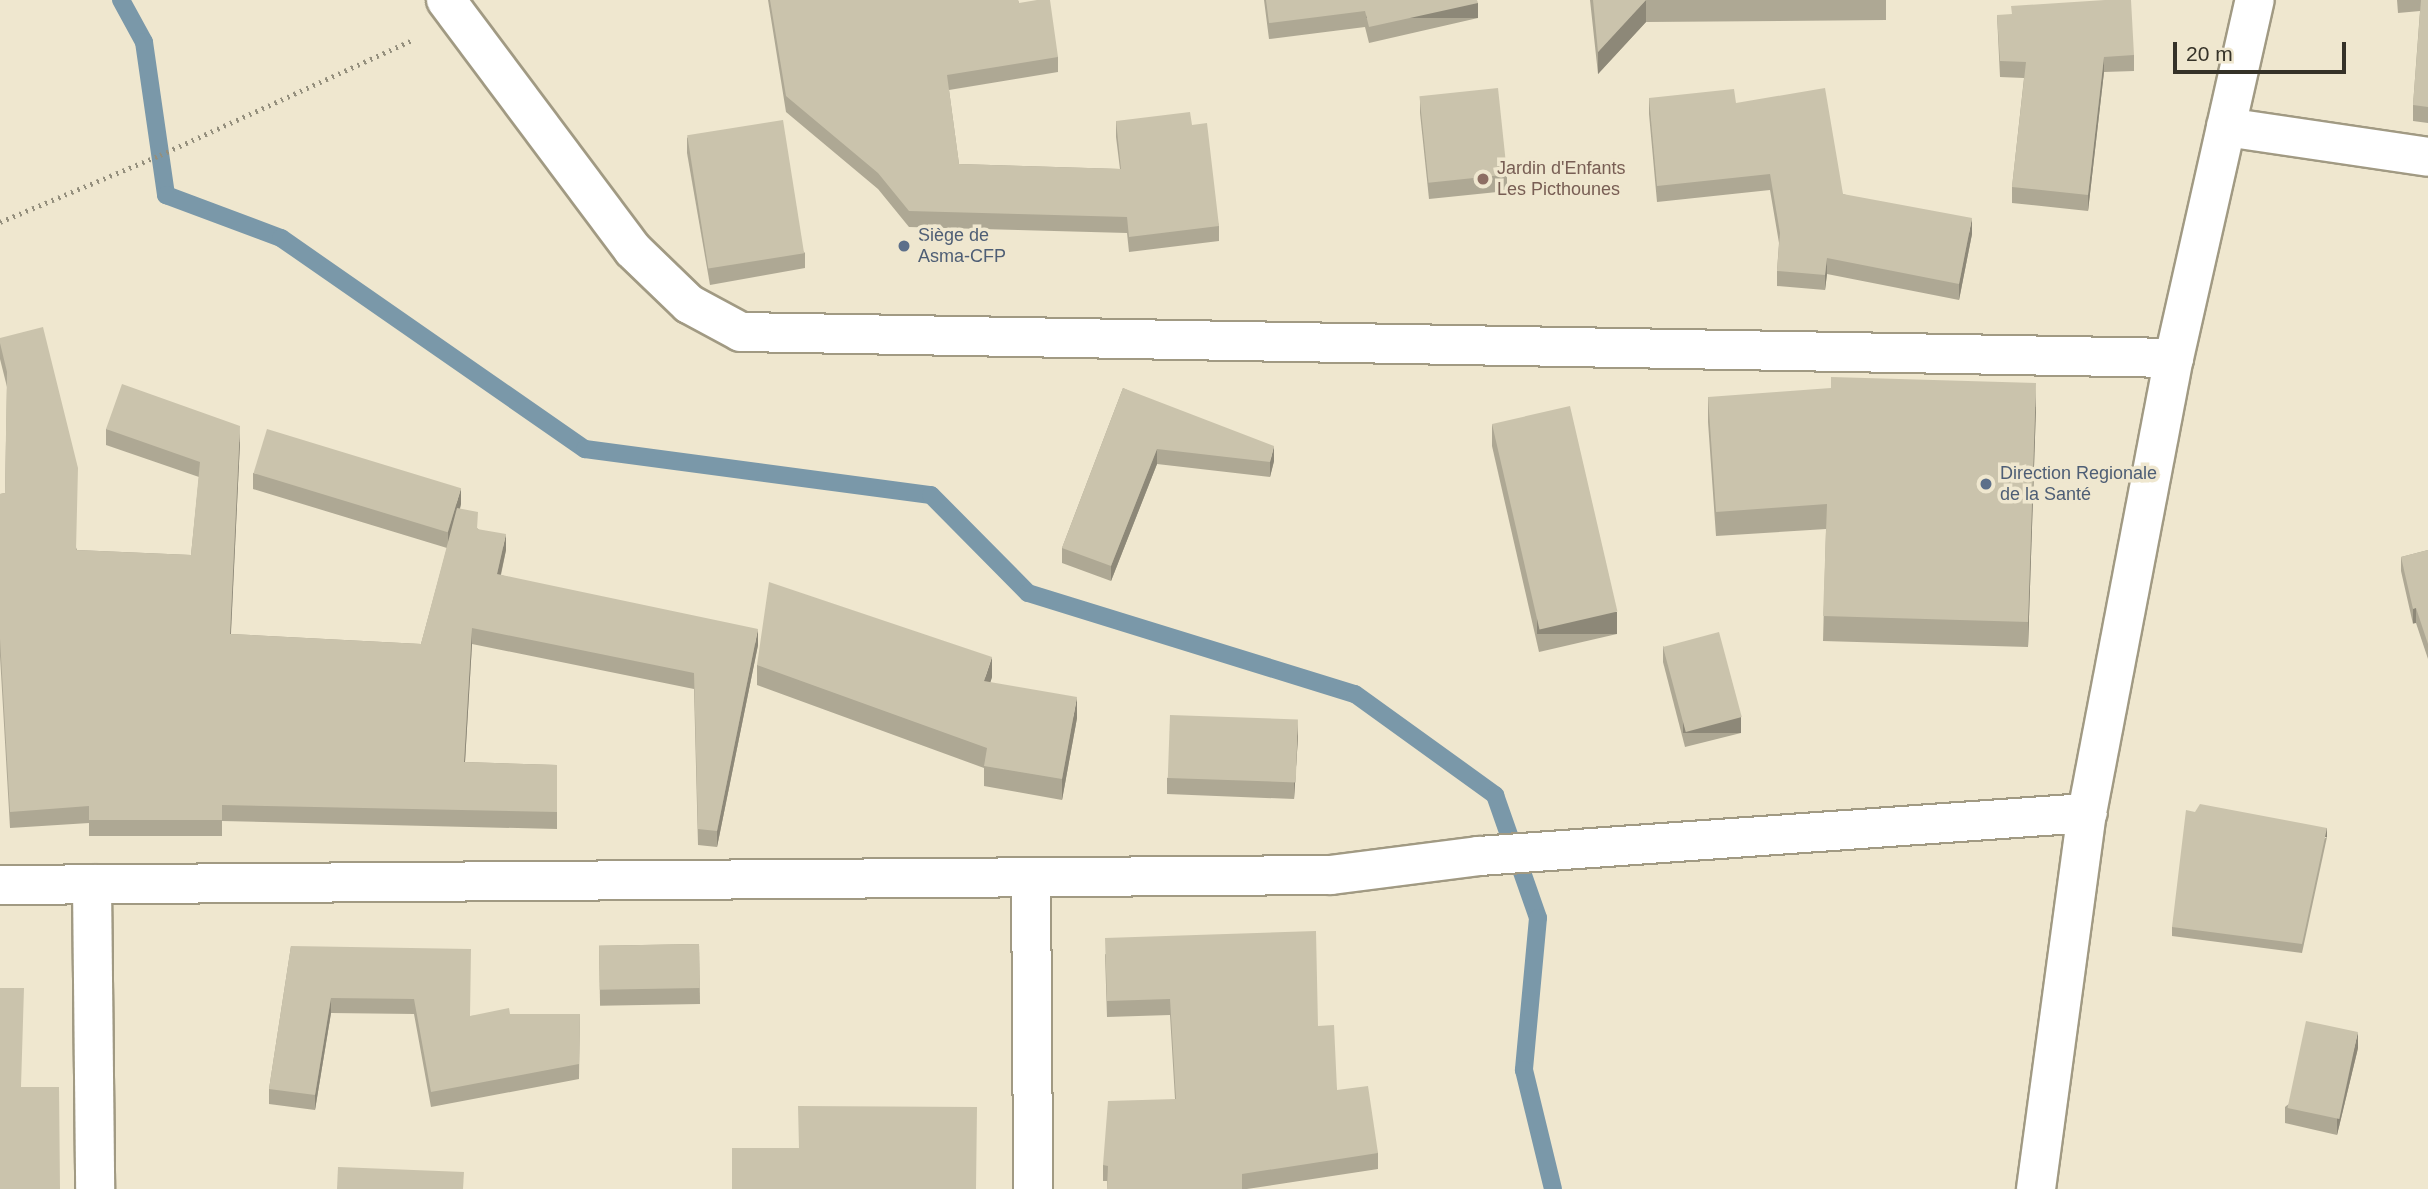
<!DOCTYPE html>
<html>
<head>
<meta charset="utf-8">
<style>
	body { margin:0 }
	#map { position:relative; width:2428px; height:1189px; overflow:hidden; background:#efe7cf; font-family:Helvetica,sans-serif }
	div>[style] { position:absolute }
	.stream>* { height:18px; margin:-9px; padding:0 9px; transform-origin:9px; border-radius:9px; background:#7a98a9 }
	.path>* { height:4.5px; margin-top:-2.25px; transform-origin:0; background:repeating-linear-gradient(90deg,#948f7d 0 2px,transparent 0 7px) }
	.roads { filter:drop-shadow(2px 0 #a19a83) drop-shadow(-2px 0 #a19a83) drop-shadow(0 2px #a19a83) drop-shadow(0 -2px #a19a83) }
	.minor>* { height:38px; margin:-19px; padding:0 19px; transform-origin:19px; border-radius:19px; background:#fff }
	.wall>* { inset:0; background:#aea894; transform-origin:0 0 }
	.shaded-wall>* { inset:0; background:#8d8878; transform-origin:0 0 }
	.building>* { inset:0; background:#cac3ac; transform-origin:0 0 }
	.dots>* { width:19px; height:19px; translate:-50% -50%; box-sizing:border-box; border:4px solid #efe7cf; border-radius:50% }
	span { translate:-50% -50%; white-space:nowrap; text-align:center; line-height:1.15; -webkit-text-stroke:7px #efe7cf; paint-order:stroke }
	.education-label { font-size:18px; color:#785e54 }
	.left { translate:0 -50%; text-align:left }
	.service-label { font-size:18px; color:#4e5e75 }
	.scale { position:absolute; left:2173px; top:42px; width:173px; height:32px; box-sizing:border-box; border:4px solid #353228; border-top:0; padding-left:9px; font-size:21px; line-height:24px; white-space:nowrap; color:#353228; -webkit-text-stroke:5px #efe7cf; paint-order:stroke }
</style>
</head>
<body>
<div id="map">
	<div class="stream">
		<i style="left:121px;top:0;width:48px;rotate:61.3deg"></i>
		<i style="left:144px;top:42px;width:155px;rotate:81.8deg"></i>
		<i style="left:166px;top:195px;width:123px;rotate:20.5deg"></i>
		<i style="left:281px;top:238px;width:370px;rotate:34.8deg"></i>
		<i style="left:585px;top:449px;width:349px;rotate:7.6deg"></i>
		<i style="left:931px;top:495px;width:138px;rotate:45.3deg"></i>
		<i style="left:1028px;top:593px;width:342px;rotate:17.2deg"></i>
		<i style="left:1355px;top:694px;width:173px;rotate:35.8deg"></i>
		<i style="left:1495px;top:795px;width:130px;rotate:70.7deg"></i>
		<i style="left:1538px;top:918px;width:153px;rotate:95.3deg"></i>
		<i style="left:1524px;top:1070px;width:122px;rotate:76.3deg"></i>
	</div>
	<div class="path">
		<i style="left:0;top:222px;width:173px;rotate:-22.7deg"></i>
		<i style="left:160px;top:155px;width:279px;rotate:-24.5deg"></i>
	</div>
	<div class="roads">
		<div class="minor">
			<i style="left:446px;top:0;width:312px;rotate:53.2deg"></i>
			<i style="left:633px;top:250px;width:78px;rotate:44deg"></i>
			<i style="left:689px;top:304px;width:59px;rotate:28.3deg"></i>
			<i style="left:741px;top:332px;width:1433px;rotate:1.04deg"></i>
			<i style="left:2226px;top:127px;width:204px;rotate:8.4deg"></i>
			<i style="left:1031px;top:877px;width:312px;rotate:89.6deg"></i>
			<i style="left:92px;top:884px;width:305px;rotate:89.4deg"></i>
			<i style="left:0;top:885px;width:1331px;rotate:-0.43deg"></i>
			<i style="left:1331px;top:875px;width:149px;rotate:-7.3deg"></i>
			<i style="left:1479px;top:856px;width:610px;rotate:-4.05deg"></i>
			<i style="left:2036px;top:1189px;width:379px;rotate:-82.3deg"></i>
			<i style="left:2087px;top:813px;width:463px;rotate:-79.2deg"></i>
			<i style="left:2174px;top:358px;width:367px;rotate:-77.3deg"></i>
		</div>
	</div>
	<div class="wall">
		<i style="clip-path:polygon(768px 0,1018px 0,1019px 3px,1058px 57px,1058px 72px,949px 90px,959px 164px,1120px 169px,1116px 137px,1116px 121px,1192px 125px,1219px 226px,1219px 241px,1129px 252px,1127px 233px,909px 227px,878px 189px,786px 112px)"></i>
		<i style="clip-path:polygon(1264px 0,1477px 0,1478px 18px,1369px 43px,1365px 27px,1269px 39px)"></i>
		<i style="clip-path:polygon(1590px 0,1886px 0,1886px 20px,1646px 22px,1598px 74px)"></i>
		<i style="clip-path:polygon(2397px 0,2428px 0,2428px 123px,2413px 121px,2413px 105px,2420px 11px,2398px 13px)"></i>
		<i style="clip-path:polygon(1997px 15px,2134px 55px,2134px 71px,2104px 72px,2088px 211px,2012px 203px,2012px 187px,2024px 78px,2000px 77px)"></i>
		<i style="clip-path:polygon(1420px 97px,1507px 175px,1507px 191px,1429px 199px,1420px 113px)"></i>
		<i style="clip-path:polygon(1649px 98px,1736px 103px,1843px 194px,1972px 234px,1959px 300px,1827px 274px,1825px 290px,1777px 286px,1777px 271px,1779px 243px,1770px 190px,1657px 202px,1649px 114px)"></i>
		<i style="clip-path:polygon(687px 137px,805px 253px,805px 268px,710px 285px,687px 153px)"></i>
		<i style="clip-path:polygon(0 338px,77px 550px,191px 555px,199px 477px,106px 445px,106px 429px,240px 442px,231px 634px,421px 644px,447px 548px,253px 489px,253px 473px,461px 504px,460px 509px,478px 529px,506px 550px,501px 575px,758px 645px,717px 847px,698px 845px,694px 689px,472px 644px,465px 762px,557px 765px,557px 829px,222px 821px,222px 836px,89px 836px,89px 823px,10px 828px,0 656px,0 494px,5px 493px,7px 387px,0 359px)"></i>
		<i style="clip-path:polygon(1123px 388px,1274px 461px,1270px 477px,1157px 464px,1111px 581px,1062px 563px,1062px 548px)"></i>
		<i style="clip-path:polygon(1708px 397px,2036px 407px,2028px 647px,1823px 641px,1826px 529px,1716px 536px,1708px 422px)"></i>
		<i style="clip-path:polygon(1492px 424px,1617px 634px,1539px 652px,1492px 446px)"></i>
		<i style="clip-path:polygon(2428px 550px,2428px 659px,2416px 623px,2413px 624px,2401px 571px,2401px 557px)"></i>
		<i style="clip-path:polygon(1663px 646px,1741px 733px,1685px 747px,1663px 662px)"></i>
		<i style="clip-path:polygon(757px 665px,992px 677px,990px 683px,1077px 718px,1062px 800px,984px 786px,984px 768px,757px 685px)"></i>
		<i style="clip-path:polygon(1298px 736px,1294px 799px,1167px 794px,1167px 778px)"></i>
		<i style="clip-path:polygon(2327px 837px,2302px 953px,2172px 936px,2172px 927px)"></i>
		<i style="left:699px;top:944px;width:60px;height:100px;rotate:89deg"></i>
		<i style="clip-path:polygon(291px 946px,470px 1016px,510px 1014px,580px 1014px,579px 1079px,431px 1107px,414px 1014px,331px 1013px,315px 1110px,269px 1104px,269px 1089px)"></i>
		<i style="clip-path:polygon(1105px 954px,1318px 1026px,1337px 1090px,1378px 1153px,1378px 1169px,1247px 1189px,1107px 1189px,1107px 1181px,1103px 1181px,1103px 1165px,1175px 1099px,1170px 1015px,1107px 1017px)"></i>
		<i style="clip-path:polygon(2358px 1048px,2337px 1135px,2285px 1123px,2285px 1107px)"></i>
	</div>
	<div class="shaded-wall">
		<i style="clip-path:polygon(1646px 0,1646px 22px,1598px 74px,1598px 52px)"></i>
		<i style="left:1478px;top:3px;width:15px;height:112px;rotate:90deg"></i>
		<i style="clip-path:polygon(2104px 57px,2104px 72px,2088px 211px,2088px 195px)"></i>
		<i style="clip-path:polygon(1972px 218px,1972px 234px,1959px 300px,1959px 284px)"></i>
		<i style="clip-path:polygon(1827px 258px,1827px 274px,1825px 290px,1825px 275px)"></i>
		<i style="clip-path:polygon(2036px 383px,2036px 407px,2028px 647px,2028px 622px)"></i>
		<i style="clip-path:polygon(240px 426px,240px 442px,230px 650px,230px 634px)"></i>
		<i style="clip-path:polygon(1274px 446px,1274px 461px,1270px 477px,1270px 462px)"></i>
		<i style="clip-path:polygon(1157px 449px,1157px 464px,1111px 581px,1111px 566px)"></i>
		<i style="clip-path:polygon(461px 488px,461px 504px,448px 548px,448px 532px)"></i>
		<i style="clip-path:polygon(506px 534px,506px 550px,497px 591px,497px 574px)"></i>
		<i style="left:2416px;top:608px;width:15px;height:3px;rotate:90deg"></i>
		<i style="left:1617px;top:612px;width:22px;height:80px;rotate:90deg"></i>
		<i style="clip-path:polygon(472px 628px,472px 644px,464px 779px,464px 762px)"></i>
		<i style="clip-path:polygon(758px 629px,758px 645px,717px 847px,717px 831px)"></i>
		<i style="clip-path:polygon(992px 657px,992px 677px,984px 702px,984px 681px)"></i>
		<i style="clip-path:polygon(1077px 697px,1077px 718px,1062px 800px,1062px 779px)"></i>
		<i style="left:1741px;top:717px;width:16px;height:58px;rotate:90deg"></i>
		<i style="clip-path:polygon(1298px 720px,1298px 736px,1294px 799px,1294px 783px)"></i>
		<i style="left:2327px;top:828px;width:9px;height:119px;rotate:90deg"></i>
		<i style="clip-path:polygon(331px 998px,331px 1013px,315px 1110px,315px 1095px)"></i>
		<i style="clip-path:polygon(2358px 1032px,2358px 1048px,2337px 1135px,2337px 1119px)"></i>
	</div>
	<div class="building">
		<i style="clip-path:polygon(770px 0,1018px 0,1019px 3px,1037px 0,1050px 0,1058px 57px,947px 75px,959px 164px,1121px 169px,1116px 121px,1190px 112px,1192px 125px,1207px 123px,1219px 226px,1129px 237px,1127px 217px,909px 211px,878px 173px,786px 96px)"></i>
		<i style="clip-path:polygon(1266px 0,1477px 0,1478px 3px,1369px 27px,1365px 11px,1269px 23px)"></i>
		<i style="clip-path:polygon(1593px 0,1646px 0,1598px 52px)"></i>
		<i style="clip-path:polygon(2105px 0,2131px 0,2134px 55px,2104px 57px,2088px 195px,2012px 187px,2026px 62px,2000px 61px,1997px 15px,2012px 14px,2011px 6px)"></i>
		<i style="clip-path:polygon(2421px 0,2428px 0,2428px 107px,2413px 105px)"></i>
		<i style="left:1498px;top:88px;width:87px;height:79px;rotate:84deg"></i>
		<i style="clip-path:polygon(1825px 88px,1843px 194px,1972px 218px,1959px 284px,1827px 258px,1825px 275px,1777px 271px,1780px 233px,1770px 174px,1657px 186px,1649px 98px,1734px 89px,1736px 103px)"></i>
		<i style="left:783px;top:120px;width:135px;height:97px;rotate:81deg"></i>
		<i style="clip-path:polygon(43px 327px,78px 468px,76px 550px,191px 555px,200px 462px,106px 429px,122px 384px,240px 426px,230px 634px,421px 644px,457px 508px,478px 512px,477px 529px,506px 534px,497px 574px,758px 629px,717px 831px,698px 829px,694px 673px,472px 628px,464px 762px,557px 765px,557px 812px,222px 805px,222px 820px,89px 820px,89px 806px,10px 812px,0 639px,0 494px,5px 493px,7px 372px,0 343px,0 338px)"></i>
		<i style="clip-path:polygon(1831px 377px,2036px 383px,2028px 622px,1823px 616px,1827px 504px,1716px 512px,1708px 397px,1831px 388px)"></i>
		<i style="clip-path:polygon(1123px 388px,1274px 446px,1270px 462px,1157px 449px,1111px 566px,1062px 548px)"></i>
		<i style="left:1570px;top:406px;width:211px;height:80px;rotate:77deg"></i>
		<i style="left:267px;top:429px;width:203px;height:46px;rotate:17deg"></i>
		<i style="clip-path:polygon(2428px 550px,2428px 644px,2416px 608px,2413px 609px,2401px 557px)"></i>
		<i style="clip-path:polygon(769px 582px,992px 657px,984px 681px,1077px 697px,1062px 779px,984px 766px,987px 748px,757px 665px)"></i>
		<i style="left:1719px;top:632px;width:88px;height:58px;rotate:75deg"></i>
		<i style="left:1170px;top:715px;width:128px;height:63px;rotate:2deg"></i>
		<i style="clip-path:polygon(2200px 804px,2327px 828px,2302px 944px,2172px 927px,2186px 810px,2195px 812px)"></i>
		<i style="clip-path:polygon(1316px 931px,1318px 1026px,1334px 1025px,1337px 1090px,1368px 1086px,1378px 1153px,1242px 1174px,1242px 1189px,1107px 1189px,1108px 1166px,1103px 1165px,1108px 1101px,1176px 1099px,1170px 999px,1107px 1001px,1105px 938px)"></i>
		<i style="left:699px;top:944px;width:44px;height:100px;rotate:89deg"></i>
		<i style="clip-path:polygon(291px 946px,471px 949px,470px 1016px,509px 1008px,510px 1014px,580px 1014px,579px 1064px,431px 1092px,414px 999px,331px 998px,315px 1095px,269px 1089px)"></i>
		<i style="clip-path:polygon(0 988px,24px 988px,21px 1087px,59px 1087px,60px 1189px,0 1189px)"></i>
		<i style="left:2306px;top:1021px;width:53px;height:89px;rotate:12deg"></i>
		<i style="clip-path:polygon(798px 1106px,977px 1107px,976px 1189px,732px 1189px,732px 1148px,799px 1148px)"></i>
		<i style="clip-path:polygon(338px 1167px,464px 1172px,463px 1189px,337px 1189px)"></i>
	</div>
	<div class="dots">
		<i style="left:1483px;top:179px;background:#8d6e63"></i>
		<i style="left:904px;top:246px;background:#5c6f8a"></i>
		<i style="left:1986px;top:484px;background:#5c6f8a"></i>
	</div>
	<div class="education-label">
		<span class="left" style="left:1497px;top:179px">Jardin d'Enfants<br>Les Picthounes</span>
	</div>
	<div class="service-label">
		<span class="left" style="left:918px;top:246px">Siège de<br>Asma-CFP</span>
		<span class="left" style="left:2000px;top:484px">Direction Regionale<br>de la Santé</span>
	</div>
	<div class="scale">20 m</div>
</div>
</body>
</html>
